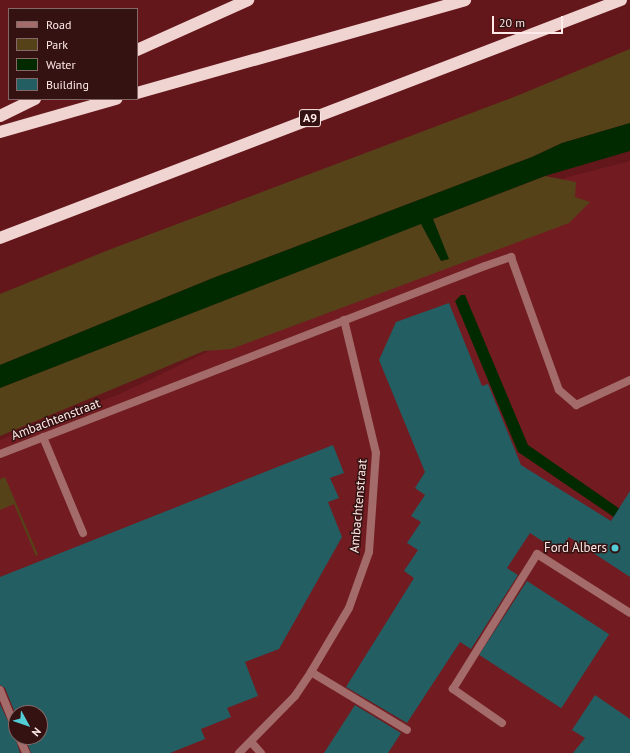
<!DOCTYPE html>
<html>
<head>
<meta charset="utf-8">
<style>
	body { margin:0 }
	#map { position:relative; width:630px; height:753px; overflow:hidden; background:#64171b; font-family:"PT Sans",sans-serif }
	div>[style] { position:absolute }
	.built>* { inset:0; background:#721c21 }
	.green>* { inset:0; background:#564219 }
	.water>* { inset:0; background:#022a01 }
	.building>* { inset:0; background:#225e62; transform-origin:0 0 }
	.lane>* { height:8px; margin:-4px; padding:0 4px; transform-origin:4px; border-radius:4px; background:#a36b69 }
	.street>* { height:8px; margin:-4px; padding:0 4px; transform-origin:4px; border-radius:4px; background:#a36b69 }
	.highway>* { height:12px; margin:-6px; padding:0 6px; transform-origin:6px; border-radius:6px; background:#f0d4d2 }
	.dots>* { width:11px; height:11px; translate:-50% -50%; box-sizing:border-box; border:2px solid #341212; border-radius:50% }
	span { translate:-50% -50%; white-space:nowrap; text-align:center; line-height:1.15; -webkit-text-stroke:3px #341212; paint-order:stroke }
	.shield-label span { padding:1px 3px; background:#341212; border:1px solid; border-radius:3px; -webkit-text-stroke-width:0 }
	.shield-label { font-size:12px; color:#feeae8; font-weight:700 }
	.street-label { font-size:13px; color:#feeae8 }
	.poi-label { font-size:13px; color:#feeae8 }
	.right { translate:-100% -50%; text-align:right }
	.legend { position:absolute; left:8px; top:8px; width:130px; height:92px; box-sizing:border-box; background:#341212; border:1px solid #856868; margin:0; padding:5px 7px; list-style:none; font-size:12px; color:#feeae8 }
	.legend li { display:flex; align-items:center; gap:8px; height:20px }
	.legend b { width:20px; border:1px solid #856868 }
	.north { position:absolute; left:8px; top:705px; width:40px; height:40px; box-sizing:border-box; background:#341212; border:1px solid #856868; border-radius:50%; rotate:130deg; font-size:11px; font-weight:700; line-height:16px; text-align:center; color:#feeae8 }
	.north::after { content:''; display:block; margin:auto; width:14px; height:18px; background:#52ccd5; clip-path:polygon(50% 0,100% 100%,50% 72%,0 100%) }
	.scale { position:absolute; left:492px; top:16px; width:71px; height:18px; box-sizing:border-box; border:2px solid #feeae8; border-top:0; padding-left:5px; font-size:12px; line-height:14px; white-space:nowrap; color:#feeae8; -webkit-text-stroke:3px #341212; paint-order:stroke }
</style>
</head>
<body>
<div id="map">
	<div class="built">
		<i style="clip-path:polygon(evenodd,630px 161px,630px 753px,0 753px,0 440px,120px 394px,568px 177px,630px 161px,16px 713px,40px 713px,40px 737px,16px 737px,16px 713px)"></i>
	</div>
	<div class="green">
		<i style="clip-path:polygon(630px 49px,630px 123px,562px 143px,532px 157px,213px 278px,0 365px,0 294px,106px 251px,519px 95px)"></i>
		<i style="clip-path:polygon(545px 176px,576px 182px,575px 197px,590px 202px,569px 223px,231px 349px,204px 351px,0 436px,0 388px,421px 223px,441px 261px,448px 259px,433px 219px)"></i>
		<i style="clip-path:polygon(5px 477px,38px 555px,36px 556px,14px 504px,0 510px,0 479px)"></i>
	</div>
	<div class="water">
		<i style="clip-path:polygon(630px 123px,630px 151px,545px 176px,433px 219px,449px 259px,441px 261px,421px 224px,0 388px,0 365px,213px 278px,532px 157px,562px 143px)"></i>
		<i style="clip-path:polygon(461px 295px,465px 295px,528px 445px,630px 516px,630px 528px,518px 452px,455px 301px)"></i>
	</div>
	<div class="building">
		<i style="clip-path:polygon(449px 303px,482px 386px,488px 384px,521px 465px,611px 521px,630px 491px,630px 577px,569px 537px,559px 552px,530px 533px,507px 568px,518px 575px,471px 649px,460px 642px,407px 723px,346px 687px,414px 578px,404px 571px,418px 550px,407px 543px,421px 522px,411px 516px,425px 495px,415px 488px,425px 472px,379px 360px,396px 322px)"></i>
		<i style="clip-path:polygon(333px 445px,344px 473px,330px 478px,339px 498px,328px 502px,342px 537px,279px 649px,245px 662px,258px 696px,227px 708px,231px 717px,201px 729px,205px 739px,170px 753px,31px 753px,25px 737px,40px 737px,40px 713px,16px 715px,5px 688px,0 685px,0 577px)"></i>
		<i style="left:527px;top:581px;width:98px;height:88px;rotate:33deg"></i>
		<i style="clip-path:polygon(595px 695px,630px 719px,630px 753px,573px 753px,585px 738px,572px 730px)"></i>
		<i style="clip-path:polygon(0 704px,14px 734px,20px 753px,0 753px)"></i>
		<i style="clip-path:polygon(355px 705px,401px 733px,388px 753px,324px 753px)"></i>
	</div>
	<div class="lane">
		<i style="left:485px;top:266px;width:28px;rotate:-19deg"></i>
		<i style="left:511px;top:257px;width:141px;rotate:70.2deg"></i>
		<i style="left:559px;top:390px;width:23px;rotate:41deg"></i>
		<i style="left:576px;top:405px;width:60px;rotate:-24.8deg"></i>
		<i style="left:43px;top:437px;width:104px;rotate:67.4deg"></i>
		<i style="left:311px;top:672px;width:112px;rotate:31.1deg"></i>
		<i style="left:0;top:690px;width:42px;rotate:67.7deg"></i>
		<i style="left:502px;top:723px;width:60px;rotate:-145.2deg"></i>
		<i style="left:453px;top:689px;width:159px;rotate:-58.1deg"></i>
		<i style="left:537px;top:554px;width:110px;rotate:32.4deg"></i>
		<i style="left:19px;top:737px;width:17px;rotate:66deg"></i>
		<i style="left:251px;top:742px;width:15px;rotate:48deg"></i>
	</div>
	<div class="street">
		<i style="left:0;top:454px;width:520px;rotate:-21.19deg"></i>
		<i style="left:239px;top:753px;width:80px;rotate:-45.5deg"></i>
		<i style="left:295px;top:696px;width:29px;rotate:-56deg"></i>
		<i style="left:311px;top:672px;width:74px;rotate:-59.3deg"></i>
		<i style="left:349px;top:608px;width:59px;rotate:-70.3deg"></i>
		<i style="left:369px;top:552px;width:99px;rotate:-86deg"></i>
		<i style="left:376px;top:453px;width:137px;rotate:-103.5deg"></i>
	</div>
	<div class="highway">
		<i style="left:137px;top:50px;width:122px;rotate:-24.2deg"></i>
		<i style="left:137px;top:93px;width:341px;rotate:-15.8deg"></i>
		<i style="left:0;top:116px;width:39px;rotate:-26deg"></i>
		<i style="left:0;top:132px;width:121px;rotate:-15.9deg"></i>
		<i style="left:0;top:238px;width:665px;rotate:-20.97deg"></i>
	</div>
	<div class="dots">
		<i style="left:615px;top:548px;background:#52ccd5"></i>
	</div>
	<div class="shield-label">
		<span style="left:310px;top:118px">A9</span>
	</div>
	<div class="street-label">
		<span style="left:56px;top:420px;rotate:-21deg">Ambachtenstraat</span>
		<span style="left:359px;top:506px;rotate:-85deg">Ambachtenstraat</span>
	</div>
	<div class="poi-label">
		<span class="right" style="left:607px;top:548px">Ford Albers</span>
	</div>
	<ul class="legend">
	<li><b style="height:5px;background:#a36b69"></b>Road</li>
	<li><b style="height:11px;background:#564219"></b>Park</li>
	<li><b style="height:11px;background:#022a01"></b>Water</li>
	<li><b style="height:11px;background:#225e62"></b>Building</li>
	</ul>
	<div class="north">N</div>
	<div class="scale">20 m</div>
</div>
</body>
</html>
